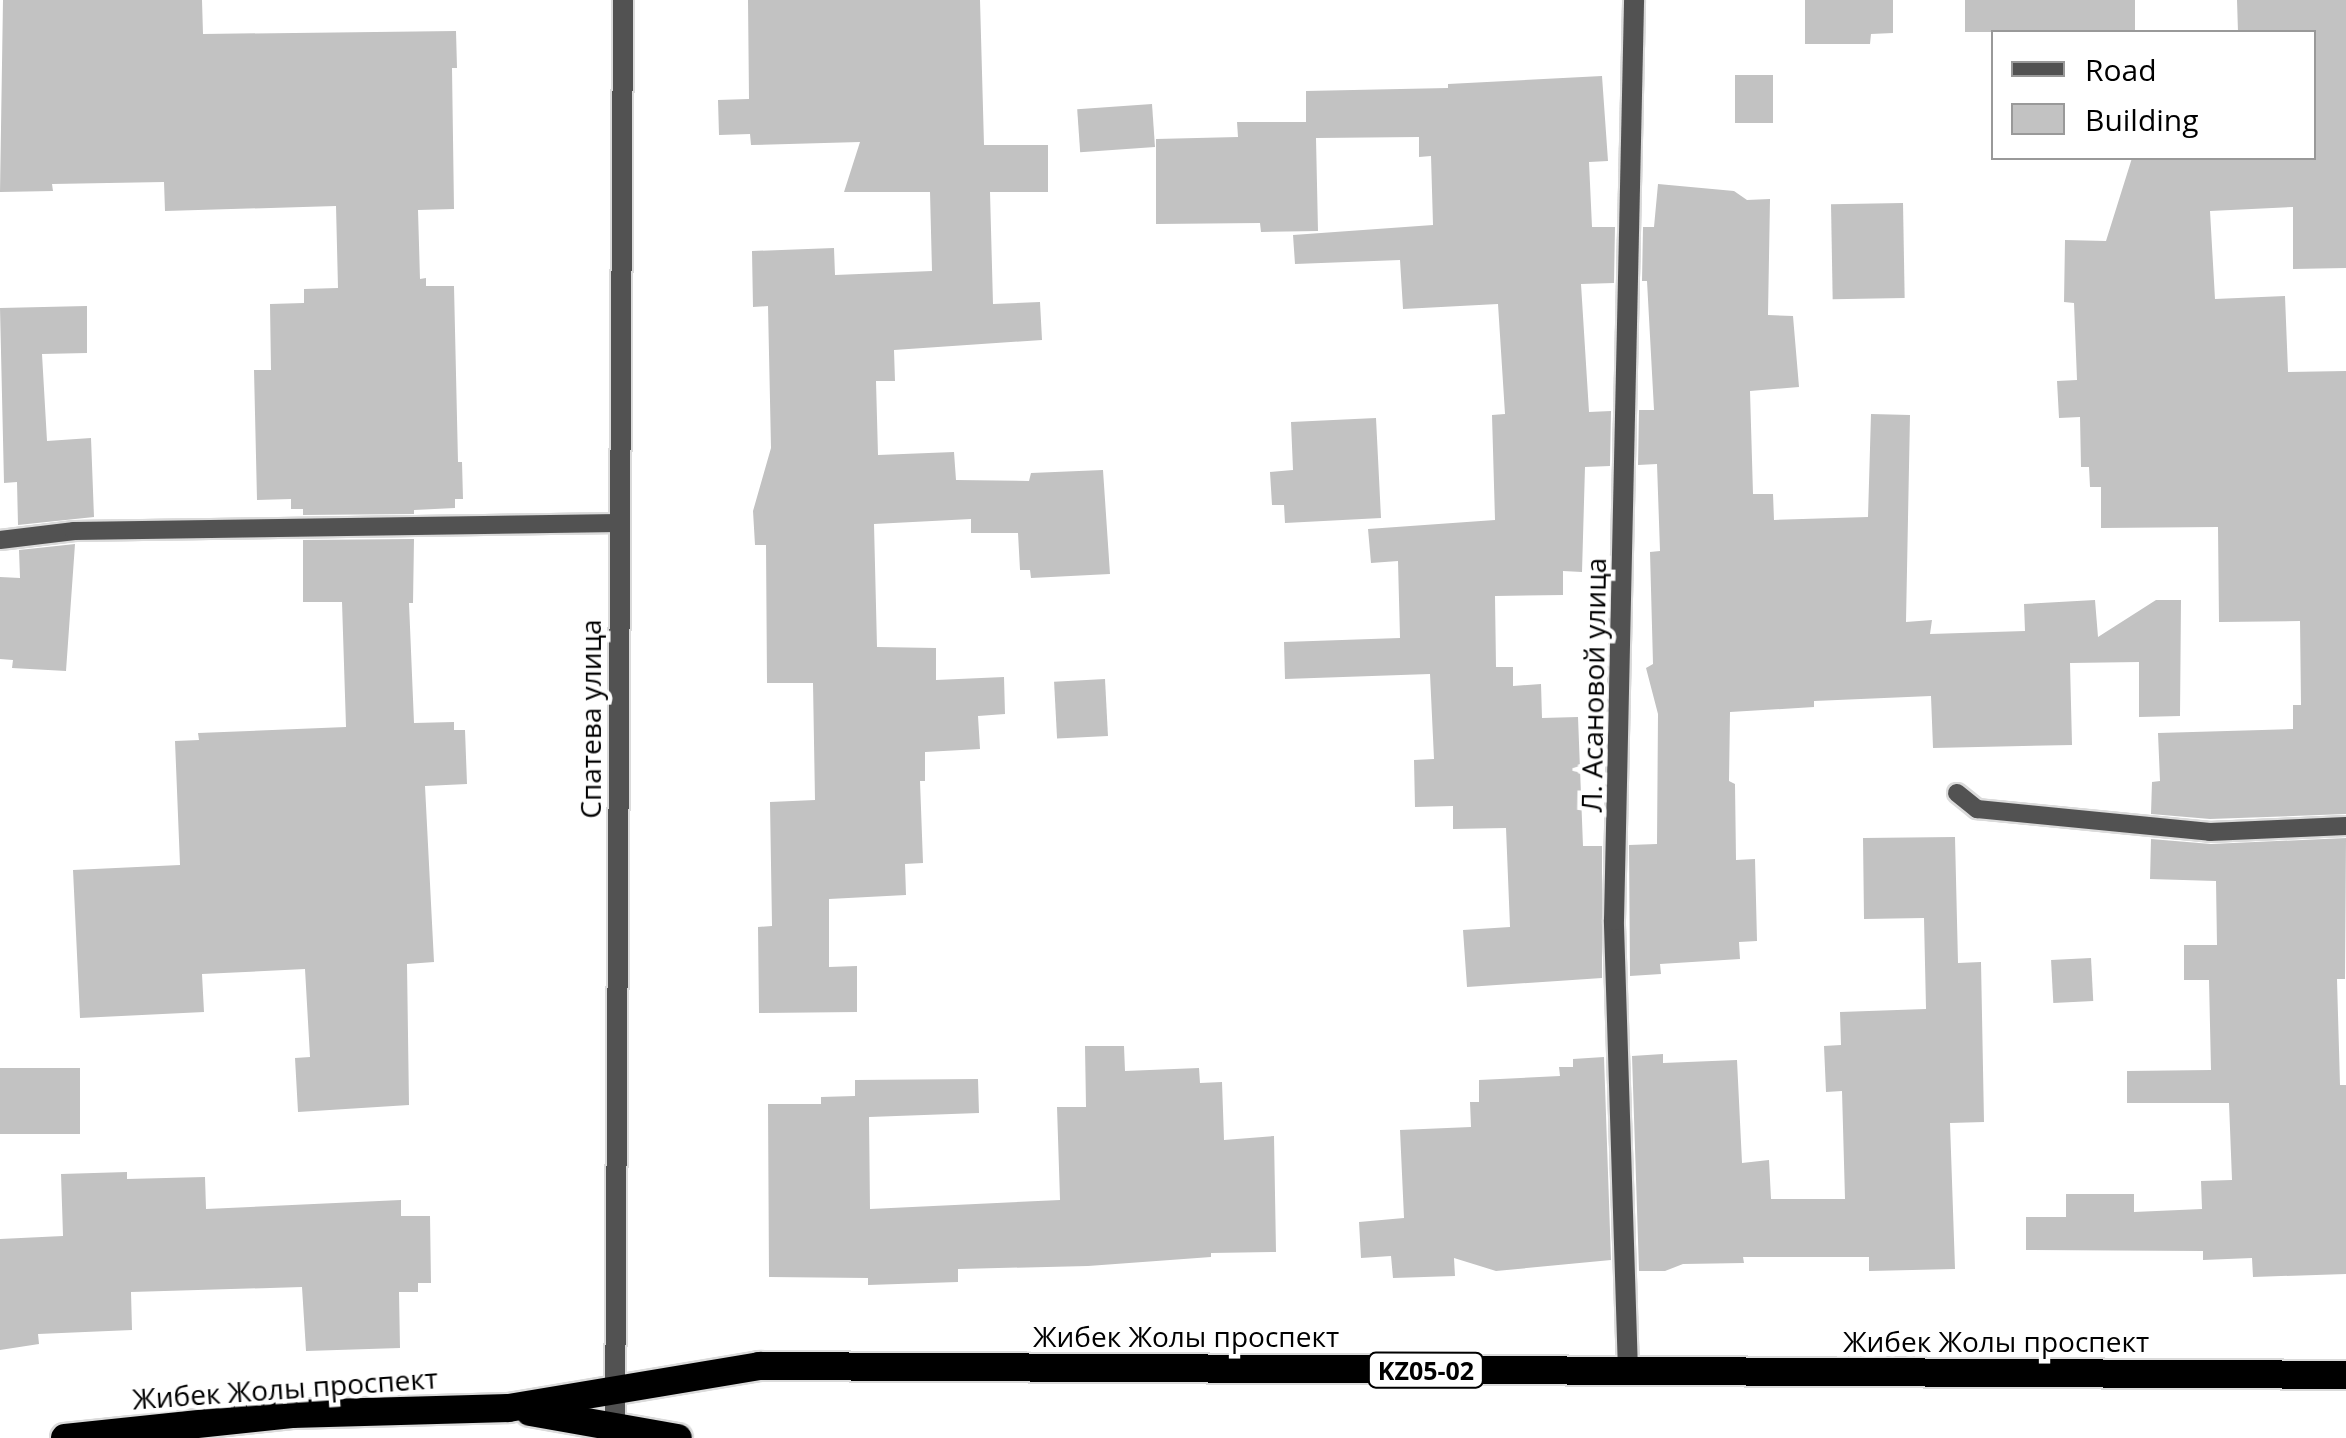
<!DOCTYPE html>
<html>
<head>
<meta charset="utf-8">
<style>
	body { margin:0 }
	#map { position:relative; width:2346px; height:1438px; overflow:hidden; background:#fff; font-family:"Open Sans",sans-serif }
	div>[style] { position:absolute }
	.building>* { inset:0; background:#c2c2c2; transform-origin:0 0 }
	.roads { filter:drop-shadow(2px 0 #dbdbdb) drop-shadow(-2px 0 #dbdbdb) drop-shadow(0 2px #dbdbdb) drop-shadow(0 -2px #dbdbdb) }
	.service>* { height:18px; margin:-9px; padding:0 9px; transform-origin:9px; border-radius:9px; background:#525252 }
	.minor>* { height:20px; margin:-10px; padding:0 10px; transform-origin:10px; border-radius:10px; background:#525252 }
	.tertiary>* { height:20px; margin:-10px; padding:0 10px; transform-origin:10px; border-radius:10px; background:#525252 }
	.trunk>* { height:28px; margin:-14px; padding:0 14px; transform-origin:14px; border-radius:14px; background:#000 }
	span { translate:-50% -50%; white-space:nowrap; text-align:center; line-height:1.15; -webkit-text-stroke:9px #fff; paint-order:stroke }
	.shield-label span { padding:2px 8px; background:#fff; border:2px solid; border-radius:8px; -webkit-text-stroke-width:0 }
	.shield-label { font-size:25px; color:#000; font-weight:700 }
	.street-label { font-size:28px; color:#000 }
	.legend { position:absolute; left:1991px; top:30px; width:325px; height:130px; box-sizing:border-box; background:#fff; border:2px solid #999; margin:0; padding:12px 18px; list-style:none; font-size:30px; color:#000 }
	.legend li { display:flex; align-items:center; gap:20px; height:50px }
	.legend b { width:50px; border:2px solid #999 }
</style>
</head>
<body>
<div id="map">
	<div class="building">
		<i style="clip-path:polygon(3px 0,202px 0,203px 34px,456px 31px,457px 68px,452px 68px,454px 209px,418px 210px,420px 279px,426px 278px,426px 286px,454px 286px,458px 462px,462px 462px,463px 499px,455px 499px,455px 508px,414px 510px,414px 514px,303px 515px,303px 509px,291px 509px,291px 499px,257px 500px,254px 370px,271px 370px,270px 304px,304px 303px,304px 289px,338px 288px,336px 206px,165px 211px,164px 182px,52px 184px,53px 191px,0 192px)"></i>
		<i style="clip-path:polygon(748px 0,980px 0,984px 145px,1048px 145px,1048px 192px,990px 192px,993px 304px,1040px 302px,1042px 340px,894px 350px,895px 381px,876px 381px,878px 455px,954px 452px,956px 480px,1029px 481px,1031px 473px,1103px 470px,1110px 574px,1031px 578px,1030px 570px,1020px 570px,1018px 533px,971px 533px,971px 519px,874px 524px,877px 647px,936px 648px,936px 680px,1004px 677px,1005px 714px,978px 716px,980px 749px,925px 752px,925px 781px,920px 781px,923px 863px,905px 864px,906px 895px,829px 899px,829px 967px,857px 966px,857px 1012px,759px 1013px,758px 927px,772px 926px,770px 802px,815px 800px,813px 683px,767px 683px,766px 545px,755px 545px,753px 511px,771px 448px,768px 306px,753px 307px,752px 251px,834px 248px,835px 275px,932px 271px,930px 192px,844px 192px,860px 142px,751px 145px,750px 134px,719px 135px,718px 100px,749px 99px)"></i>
		<i style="clip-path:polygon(1805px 0,1893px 0,1893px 33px,1871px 34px,1870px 44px,1805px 44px)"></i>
		<i style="left:1965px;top:0;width:170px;height:32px"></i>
		<i style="clip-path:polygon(2237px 0,2346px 0,2346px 268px,2293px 269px,2293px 207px,2210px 211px,2215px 299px,2285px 296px,2288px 372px,2346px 371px,2346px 814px,2210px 819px,2151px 814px,2152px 782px,2160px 781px,2158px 733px,2293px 729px,2293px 705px,2301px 705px,2300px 621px,2219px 622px,2218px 527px,2101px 528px,2101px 487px,2090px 487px,2089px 467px,2081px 467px,2080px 417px,2059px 418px,2057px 381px,2077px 380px,2074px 303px,2064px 302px,2065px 240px,2106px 241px,2132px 158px,2314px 158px,2314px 32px,2238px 32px)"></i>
		<i style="left:1735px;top:75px;width:38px;height:48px"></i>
		<i style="clip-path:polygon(1602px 76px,1608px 161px,1589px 162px,1592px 227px,1615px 227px,1614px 283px,1581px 284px,1589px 412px,1611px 411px,1610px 466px,1585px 467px,1582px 572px,1563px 571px,1563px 595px,1495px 596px,1496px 667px,1513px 667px,1513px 686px,1541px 684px,1542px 718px,1578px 717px,1583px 846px,1602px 846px,1602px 978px,1467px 987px,1463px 930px,1510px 927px,1506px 828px,1453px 829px,1453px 806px,1415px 807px,1414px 760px,1434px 759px,1430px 674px,1285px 679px,1284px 642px,1400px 638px,1398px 561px,1371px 563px,1368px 529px,1495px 520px,1492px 415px,1505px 414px,1498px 304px,1403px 309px,1400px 260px,1295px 264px,1293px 235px,1433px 225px,1431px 156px,1419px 157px,1419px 137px,1316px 138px,1318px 231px,1261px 232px,1260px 223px,1156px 224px,1156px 139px,1238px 137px,1237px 122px,1306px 122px,1306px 91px,1448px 88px,1448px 84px)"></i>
		<i style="left:1152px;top:104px;width:43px;height:75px;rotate:86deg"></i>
		<i style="clip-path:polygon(1658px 184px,1734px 191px,1747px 200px,1770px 199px,1768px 315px,1793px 316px,1799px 387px,1750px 391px,1753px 494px,1773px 494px,1774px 520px,1868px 517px,1871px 414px,1910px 415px,1906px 622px,1932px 620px,1930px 634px,2025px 631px,2024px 604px,2095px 600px,2098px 637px,2156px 600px,2181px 600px,2180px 716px,2139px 717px,2139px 662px,2070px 663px,2072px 745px,1933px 748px,1931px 696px,1814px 701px,1814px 707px,1730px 712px,1729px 781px,1735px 784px,1736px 860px,1755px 859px,1757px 941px,1739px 942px,1740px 959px,1660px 964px,1661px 974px,1630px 976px,1629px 845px,1657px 844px,1658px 714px,1646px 668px,1653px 664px,1650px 552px,1660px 551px,1657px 464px,1638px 465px,1639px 410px,1654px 410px,1647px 281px,1642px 281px,1643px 227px,1654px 227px)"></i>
		<i style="left:1903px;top:203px;width:95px;height:72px;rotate:89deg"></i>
		<i style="clip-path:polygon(87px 306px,87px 353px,42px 354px,47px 441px,91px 438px,94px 517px,18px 525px,17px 482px,4px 483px,0 308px)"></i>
		<i style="clip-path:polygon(1376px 418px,1381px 518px,1285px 523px,1284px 505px,1272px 505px,1270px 472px,1293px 470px,1291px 422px)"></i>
		<i style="clip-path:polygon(414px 539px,413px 603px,409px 603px,414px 723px,454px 722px,454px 730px,465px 730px,467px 784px,425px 786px,434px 962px,407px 964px,409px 1105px,298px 1112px,295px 1058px,310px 1057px,305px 969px,202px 974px,204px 1012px,80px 1018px,73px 870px,180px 865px,175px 741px,199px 740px,198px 733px,346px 727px,342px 602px,303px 602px,303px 540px)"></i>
		<i style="clip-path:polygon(75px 544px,66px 671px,12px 668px,13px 660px,0 659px,0 577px,20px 578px,19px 550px)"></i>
		<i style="left:1105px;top:679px;width:57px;height:51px;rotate:87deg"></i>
		<i style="clip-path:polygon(1955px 837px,1958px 963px,1981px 962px,1984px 1122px,1950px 1123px,1955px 1269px,1869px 1271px,1869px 1257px,1743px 1257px,1744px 1263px,1683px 1264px,1665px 1271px,1639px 1271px,1632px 1056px,1663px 1054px,1663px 1063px,1737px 1060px,1742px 1163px,1769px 1160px,1771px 1199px,1845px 1199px,1842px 1091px,1826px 1092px,1824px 1046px,1841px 1045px,1840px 1012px,1926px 1009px,1924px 918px,1864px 919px,1863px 838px)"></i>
		<i style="clip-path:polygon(2346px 838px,2345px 979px,2337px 979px,2340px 1085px,2346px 1085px,2346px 1274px,2253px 1277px,2252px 1258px,2203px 1260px,2203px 1251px,2026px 1250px,2026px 1217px,2066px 1217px,2066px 1194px,2134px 1194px,2134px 1212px,2202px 1209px,2201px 1181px,2232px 1180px,2229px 1103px,2127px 1103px,2127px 1071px,2211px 1070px,2209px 980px,2184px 980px,2184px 945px,2217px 945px,2216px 881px,2150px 879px,2151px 839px,2211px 844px)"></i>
		<i style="left:2091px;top:958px;width:43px;height:40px;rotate:87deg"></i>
		<i style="clip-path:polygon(1085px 1046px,1124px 1046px,1125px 1071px,1199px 1068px,1200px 1083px,1222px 1082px,1224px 1140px,1274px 1136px,1276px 1252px,1211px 1253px,1211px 1257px,1088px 1266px,958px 1269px,958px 1282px,868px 1285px,868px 1278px,769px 1277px,768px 1104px,821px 1104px,821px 1097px,855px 1096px,855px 1080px,978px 1079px,979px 1113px,869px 1117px,870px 1209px,1060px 1200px,1057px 1107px,1086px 1107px)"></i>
		<i style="clip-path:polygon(1604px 1057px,1611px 1260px,1496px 1271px,1454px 1258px,1455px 1276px,1393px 1278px,1391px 1256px,1361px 1258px,1359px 1222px,1404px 1218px,1400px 1130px,1471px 1127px,1470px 1102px,1479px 1102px,1479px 1080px,1560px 1076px,1559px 1067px,1573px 1067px,1573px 1059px)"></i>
		<i style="left:80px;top:1068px;width:66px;height:80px;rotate:90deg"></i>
		<i style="clip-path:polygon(127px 1172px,127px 1179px,205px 1177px,206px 1209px,401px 1200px,401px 1216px,430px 1216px,431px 1283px,418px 1283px,418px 1292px,399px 1292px,400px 1348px,306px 1351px,302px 1287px,131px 1292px,132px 1330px,38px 1334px,39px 1344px,0 1350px,0 1239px,63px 1236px,61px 1174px)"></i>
	</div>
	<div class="roads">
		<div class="service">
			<i style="left:0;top:540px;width:75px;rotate:-6.9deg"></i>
			<i style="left:74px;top:531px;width:545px;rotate:-0.84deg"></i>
			<i style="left:1957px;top:793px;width:26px;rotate:39deg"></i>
			<i style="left:1977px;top:809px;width:234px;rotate:5.6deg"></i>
			<i style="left:2210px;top:832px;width:136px;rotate:-2.5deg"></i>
		</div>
		<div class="minor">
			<i style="left:1628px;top:1371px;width:451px;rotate:-91.8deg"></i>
			<i style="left:1614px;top:920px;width:920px;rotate:-88.75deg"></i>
		</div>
		<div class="tertiary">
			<i style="left:615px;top:1438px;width:1438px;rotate:-89.68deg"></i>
		</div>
		<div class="trunk">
			<i style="left:530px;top:1412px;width:150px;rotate:10deg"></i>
			<i style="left:65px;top:1438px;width:228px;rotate:-6deg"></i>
			<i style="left:292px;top:1414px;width:217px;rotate:-1.6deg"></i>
			<i style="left:509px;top:1408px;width:254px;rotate:-9.5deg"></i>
			<i style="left:759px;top:1366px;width:1587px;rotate:0.32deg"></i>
		</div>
	</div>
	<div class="shield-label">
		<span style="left:1426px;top:1370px">KZ05-02</span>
	</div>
	<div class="street-label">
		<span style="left:1593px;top:685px;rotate:-89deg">Л. Асановой улица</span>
		<span style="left:590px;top:719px;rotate:-90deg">Спатева улица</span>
		<span style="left:1186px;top:1336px">Жибек Жолы проспект</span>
		<span style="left:1996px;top:1341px">Жибек Жолы проспект</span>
		<span style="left:285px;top:1388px;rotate:-4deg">Жибек Жолы проспект</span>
	</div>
	<ul class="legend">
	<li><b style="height:12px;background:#525252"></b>Road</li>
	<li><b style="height:28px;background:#c2c2c2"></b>Building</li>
	</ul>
</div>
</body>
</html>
